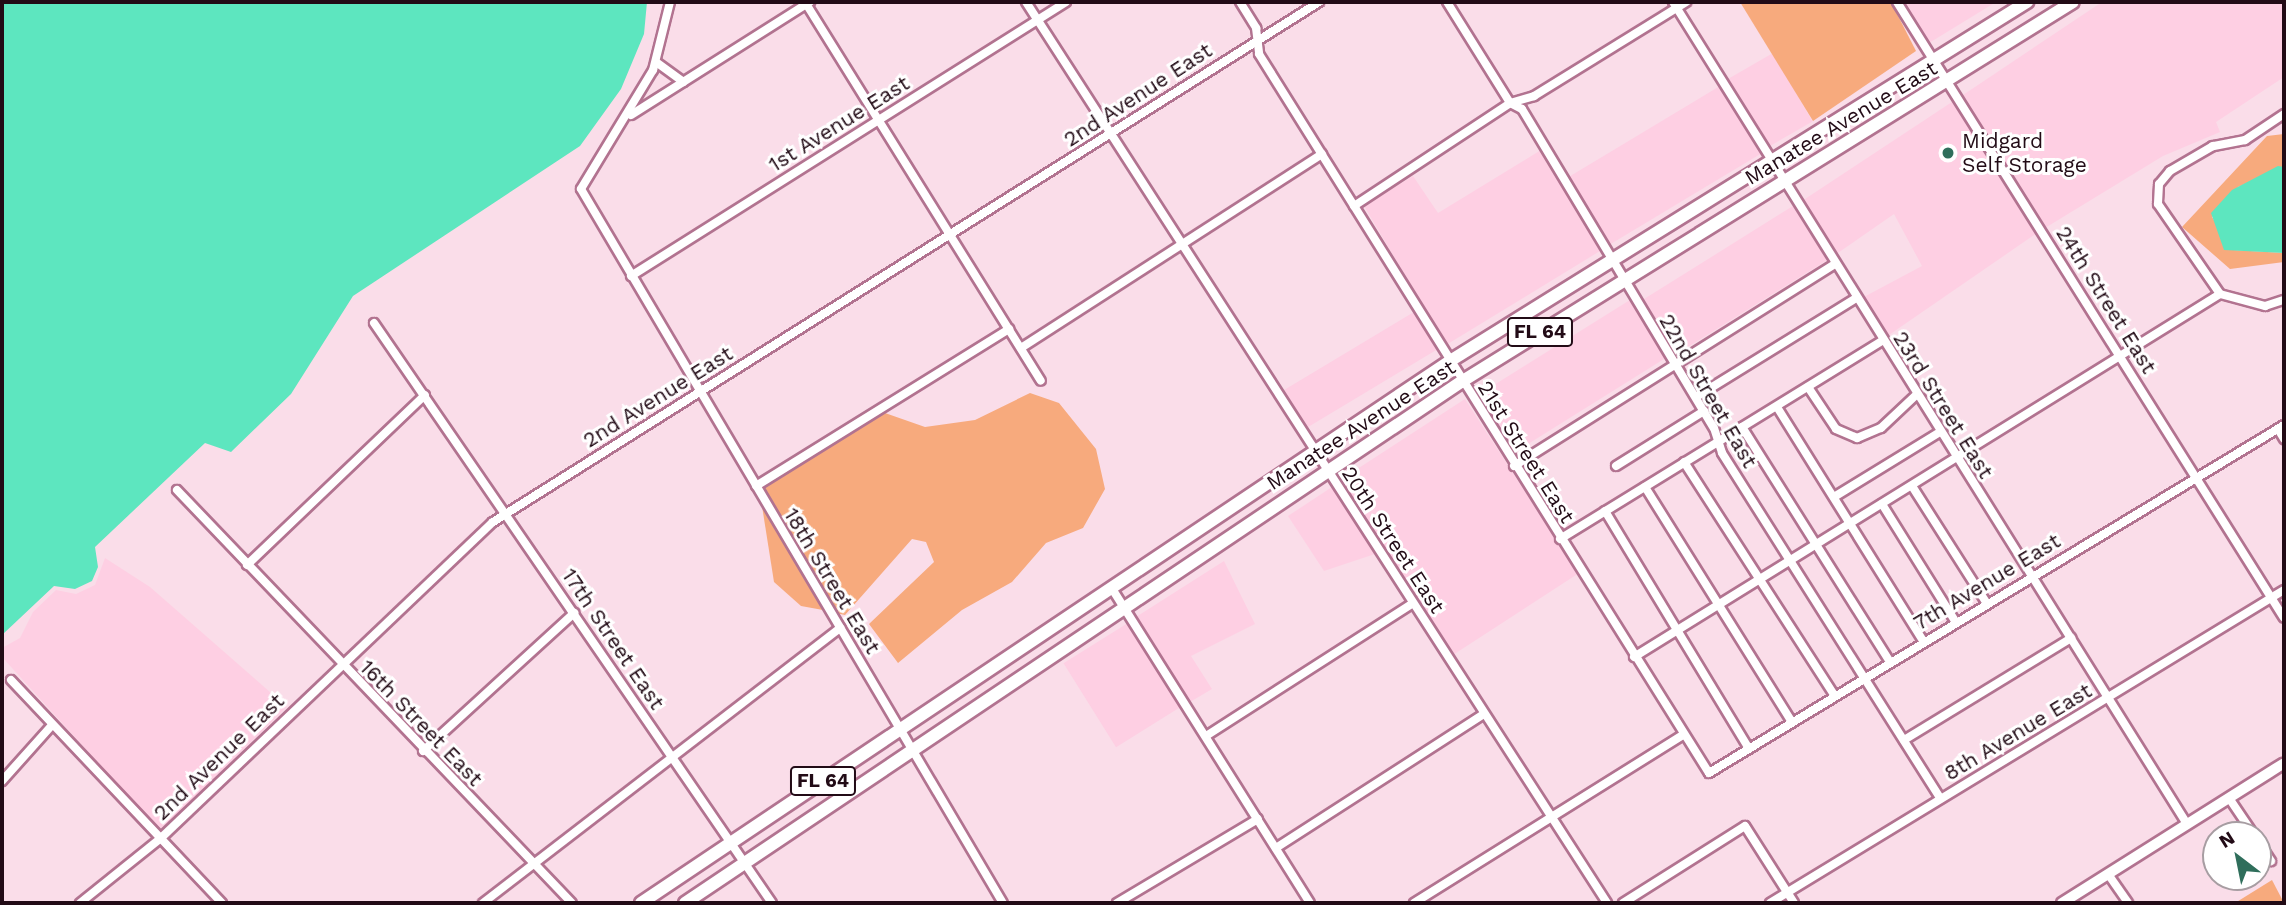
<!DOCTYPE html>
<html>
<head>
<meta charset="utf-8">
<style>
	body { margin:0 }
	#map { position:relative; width:2286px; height:905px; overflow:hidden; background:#fadde9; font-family:"Work Sans",sans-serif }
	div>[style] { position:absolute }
	.built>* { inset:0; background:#fecfe3; transform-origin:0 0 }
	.green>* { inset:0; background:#f7aa7d }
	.water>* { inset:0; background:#5de6bf }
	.roads { filter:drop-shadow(2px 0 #b27390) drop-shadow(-2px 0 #b27390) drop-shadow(0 2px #b27390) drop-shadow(0 -2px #b27390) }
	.street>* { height:8px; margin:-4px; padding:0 4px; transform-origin:4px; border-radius:4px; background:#fff }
	.secondary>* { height:10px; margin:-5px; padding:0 5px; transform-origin:5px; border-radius:5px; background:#fff }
	.primary>* { height:12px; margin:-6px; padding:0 6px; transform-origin:6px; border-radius:6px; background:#fff }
	.dots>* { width:19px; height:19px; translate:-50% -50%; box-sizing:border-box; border:4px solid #fff; border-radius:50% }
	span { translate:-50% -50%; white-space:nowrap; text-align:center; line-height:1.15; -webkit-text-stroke:6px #fff; paint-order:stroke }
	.shield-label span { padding:2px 5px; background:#fff; border:2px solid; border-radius:5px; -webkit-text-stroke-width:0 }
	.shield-label { font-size:19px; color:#220b16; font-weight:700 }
	.street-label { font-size:21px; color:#220b16 }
	.poi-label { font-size:21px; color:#220b16 }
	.left { translate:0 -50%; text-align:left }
	.frame { position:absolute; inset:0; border:4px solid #220b16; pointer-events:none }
	.north { position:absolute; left:2202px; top:821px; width:70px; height:70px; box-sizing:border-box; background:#fff; border:2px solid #a79da2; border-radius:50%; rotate:328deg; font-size:19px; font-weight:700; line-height:28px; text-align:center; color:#220b16 }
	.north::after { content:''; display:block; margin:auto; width:24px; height:32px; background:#2f6e5b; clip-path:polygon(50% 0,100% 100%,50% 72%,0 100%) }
</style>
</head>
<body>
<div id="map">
	<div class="built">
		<i style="clip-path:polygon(1903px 2px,1996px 2px,1929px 43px)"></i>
		<i style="clip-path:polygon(2102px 2px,2282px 2px,2284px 77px,2216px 122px,2220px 132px,2163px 156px,2045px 228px,1963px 95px)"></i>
		<i style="left:1773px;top:53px;width:79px;height:53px;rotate:60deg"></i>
		<i style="left:1720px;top:86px;width:79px;height:177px;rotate:59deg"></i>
		<i style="clip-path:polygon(1955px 100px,2037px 233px,1886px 337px,1862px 298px,1922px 266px,1894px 214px,1835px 255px,1802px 201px)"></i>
		<i style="clip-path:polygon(1541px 150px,1600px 251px,1446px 345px,1364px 206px,1413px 176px,1438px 213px)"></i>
		<i style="left:1793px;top:206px;width:64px;height:178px;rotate:58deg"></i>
		<i style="left:1630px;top:300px;width:68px;height:182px;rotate:58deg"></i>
		<i style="left:1414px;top:312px;width:44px;height:152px;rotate:59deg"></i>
		<i style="left:1465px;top:399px;width:208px;height:150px;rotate:57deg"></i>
		<i style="clip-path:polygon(1332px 487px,1375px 554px,1324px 571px,1288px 516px)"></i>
		<i style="clip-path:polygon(105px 558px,150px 587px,287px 707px,160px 831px,2px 657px,2px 648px,20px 638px,33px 612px,56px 590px,76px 594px,95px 585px)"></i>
		<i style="clip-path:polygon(1224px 561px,1255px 624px,1191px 656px,1212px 689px,1190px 702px,1136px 617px)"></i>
		<i style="left:1128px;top:623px;width:99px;height:76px;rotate:58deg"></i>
	</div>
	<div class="green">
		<i style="clip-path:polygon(1740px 2px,1891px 2px,1916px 51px,1813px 121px)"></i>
		<i style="clip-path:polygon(2284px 134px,2284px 167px,2238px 187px,2212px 217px,2233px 250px,2284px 253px,2284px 262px,2230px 269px,2182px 227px,2267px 136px)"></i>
		<i style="clip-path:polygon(1030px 393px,1059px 403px,1096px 449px,1105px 489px,1083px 528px,1046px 543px,1012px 582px,962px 610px,898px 663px,869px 624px,934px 562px,926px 542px,912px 539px,845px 615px,836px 613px,763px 488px,885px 413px,925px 427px,975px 420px)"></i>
		<i style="clip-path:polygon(762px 506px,823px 610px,801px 606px,774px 582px)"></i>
		<i style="clip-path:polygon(2272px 880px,2284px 903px,2235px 903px)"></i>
	</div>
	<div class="water">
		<i style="clip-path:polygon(2px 2px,647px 2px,644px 34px,621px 89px,580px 146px,353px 296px,291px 394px,231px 452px,205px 443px,95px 547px,98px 567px,92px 581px,75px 589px,54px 586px,2px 635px)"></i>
		<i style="clip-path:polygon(2278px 166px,2284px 167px,2284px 253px,2224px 250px,2211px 213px,2232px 190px)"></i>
	</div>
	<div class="roads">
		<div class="street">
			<i style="left:670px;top:2px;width:70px;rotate:104deg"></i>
			<i style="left:653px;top:70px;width:139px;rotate:121.2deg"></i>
			<i style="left:581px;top:189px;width:829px;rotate:59.42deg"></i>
			<i style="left:805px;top:2px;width:446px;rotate:58.1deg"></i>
			<i style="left:1026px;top:2px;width:1072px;rotate:57.18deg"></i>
			<i style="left:1240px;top:2px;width:31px;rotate:58deg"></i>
			<i style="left:1256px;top:28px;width:26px;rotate:83deg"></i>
			<i style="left:1259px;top:54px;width:848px;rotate:57.96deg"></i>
			<i style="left:1709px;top:773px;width:672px;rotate:-31.18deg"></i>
			<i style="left:1447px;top:2px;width:119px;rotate:58deg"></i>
			<i style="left:1510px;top:103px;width:13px;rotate:27deg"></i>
			<i style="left:1522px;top:109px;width:372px;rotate:59deg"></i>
			<i style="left:1714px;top:428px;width:26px;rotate:72deg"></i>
			<i style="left:1722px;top:453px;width:409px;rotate:57.7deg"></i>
			<i style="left:1673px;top:2px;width:969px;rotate:57.98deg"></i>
			<i style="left:1897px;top:2px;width:727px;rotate:57.86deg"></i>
			<i style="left:656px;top:62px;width:34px;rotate:36deg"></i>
			<i style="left:2284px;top:114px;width:47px;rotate:146.3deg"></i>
			<i style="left:2245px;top:140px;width:33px;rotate:169deg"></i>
			<i style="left:2213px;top:146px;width:50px;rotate:149.8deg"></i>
			<i style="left:2170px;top:171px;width:17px;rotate:130deg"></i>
			<i style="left:2159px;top:184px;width:20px;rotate:93deg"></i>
			<i style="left:2158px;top:204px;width:109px;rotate:55.4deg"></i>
			<i style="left:2220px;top:294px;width:47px;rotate:14.9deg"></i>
			<i style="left:2265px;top:306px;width:20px;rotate:-18deg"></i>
			<i style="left:631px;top:115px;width:212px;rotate:-32.3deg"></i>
			<i style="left:1354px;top:206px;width:187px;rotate:-33.4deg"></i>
			<i style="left:1510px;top:103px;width:25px;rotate:-16deg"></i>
			<i style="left:1534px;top:96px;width:179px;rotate:-31.7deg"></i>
			<i style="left:631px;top:276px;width:514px;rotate:-32.21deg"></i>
			<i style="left:374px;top:323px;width:703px;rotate:55.54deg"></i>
			<i style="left:1021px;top:348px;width:358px;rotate:-32.8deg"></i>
			<i style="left:1808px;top:387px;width:50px;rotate:56.3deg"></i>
			<i style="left:1836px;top:429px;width:23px;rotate:23deg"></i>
			<i style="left:1857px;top:438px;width:26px;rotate:-23deg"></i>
			<i style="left:1881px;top:428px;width:48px;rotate:-43.3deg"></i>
			<i style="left:1696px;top:397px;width:188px;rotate:-31.7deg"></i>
			<i style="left:1777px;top:407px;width:276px;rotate:58deg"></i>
			<i style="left:1742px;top:427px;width:278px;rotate:57.8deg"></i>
			<i style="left:2278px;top:429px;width:12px;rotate:59deg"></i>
			<i style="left:1684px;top:462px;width:278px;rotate:57.2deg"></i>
			<i style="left:1514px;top:466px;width:379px;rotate:-32.2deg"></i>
			<i style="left:1616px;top:466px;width:104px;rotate:-32deg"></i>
			<i style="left:756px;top:486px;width:298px;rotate:-31.8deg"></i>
			<i style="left:1912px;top:486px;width:138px;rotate:57.5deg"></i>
			<i style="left:1645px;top:487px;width:277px;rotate:58deg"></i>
			<i style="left:177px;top:490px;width:571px;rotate:46.28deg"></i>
			<i style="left:1834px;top:497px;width:124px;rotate:-31.5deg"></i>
			<i style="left:1882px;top:504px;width:138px;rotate:58deg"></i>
			<i style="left:1605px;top:511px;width:278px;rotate:58.8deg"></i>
			<i style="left:1560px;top:539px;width:379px;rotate:-31.6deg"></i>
			<i style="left:247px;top:565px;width:246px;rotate:-43.7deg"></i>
			<i style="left:1111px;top:587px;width:373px;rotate:57.8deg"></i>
			<i style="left:1634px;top:657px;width:689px;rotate:-31.78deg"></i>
			<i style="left:11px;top:680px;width:307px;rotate:46.6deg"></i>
			<i style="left:1206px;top:736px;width:246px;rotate:-32.7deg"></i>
			<i style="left:1904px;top:740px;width:196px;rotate:-31.4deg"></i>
			<i style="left:423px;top:751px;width:205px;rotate:-42.4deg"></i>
			<i style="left:2px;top:781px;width:75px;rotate:-48.2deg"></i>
			<i style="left:2229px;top:798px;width:45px;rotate:56deg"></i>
			<i style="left:2258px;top:841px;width:24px;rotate:57deg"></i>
			<i style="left:1276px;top:848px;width:247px;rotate:-32.8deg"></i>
			<i style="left:2108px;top:874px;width:35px;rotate:55deg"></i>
			<i style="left:80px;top:903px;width:104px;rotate:-38.7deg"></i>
			<i style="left:161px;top:838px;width:458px;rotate:-43.6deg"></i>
			<i style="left:493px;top:522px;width:976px;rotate:-32.19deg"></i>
			<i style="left:483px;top:903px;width:451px;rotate:-37.6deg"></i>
			<i style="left:1117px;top:903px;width:164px;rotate:-30.8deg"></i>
			<i style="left:1414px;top:903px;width:317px;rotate:-32deg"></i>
			<i style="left:1623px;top:903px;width:144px;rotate:-32.3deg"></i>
			<i style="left:1745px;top:826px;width:91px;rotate:57.5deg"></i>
			<i style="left:1770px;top:903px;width:602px;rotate:-31.34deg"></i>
		</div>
		<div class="secondary">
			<i style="left:2062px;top:903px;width:262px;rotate:-32.2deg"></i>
		</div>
		<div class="primary">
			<i style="left:641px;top:903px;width:974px;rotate:-33.82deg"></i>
			<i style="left:1450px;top:361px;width:680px;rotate:-31.89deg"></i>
			<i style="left:685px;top:903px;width:935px;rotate:-33.88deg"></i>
			<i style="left:1461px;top:382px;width:720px;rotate:-31.84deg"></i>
		</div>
	</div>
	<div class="dots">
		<i style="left:1948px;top:153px;background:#2f6e5b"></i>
	</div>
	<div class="shield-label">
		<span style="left:1540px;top:332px">FL 64</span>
		<span style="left:823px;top:781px">FL 64</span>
	</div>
	<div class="street-label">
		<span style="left:1138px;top:95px;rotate:-33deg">2nd Avenue East</span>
		<span style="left:1841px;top:123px;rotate:-31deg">Manatee Avenue East</span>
		<span style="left:839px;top:124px;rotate:-32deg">1st Avenue East</span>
		<span style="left:2106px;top:300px;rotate:58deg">24th Street East</span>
		<span style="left:1708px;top:391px;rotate:60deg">22nd Street East</span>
		<span style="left:658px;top:397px;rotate:-32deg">2nd Avenue East</span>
		<span style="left:1943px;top:405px;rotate:58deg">23rd Street East</span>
		<span style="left:1361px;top:425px;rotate:-33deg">Manatee Avenue East</span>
		<span style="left:1526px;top:452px;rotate:58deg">21st Street East</span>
		<span style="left:1393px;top:540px;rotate:57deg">20th Street East</span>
		<span style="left:832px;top:581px;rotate:59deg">18th Street East</span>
		<span style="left:1987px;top:582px;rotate:-31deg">7th Avenue East</span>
		<span style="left:613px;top:639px;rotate:56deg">17th Street East</span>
		<span style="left:421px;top:723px;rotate:46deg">16th Street East</span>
		<span style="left:2018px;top:732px;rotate:-31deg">8th Avenue East</span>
		<span style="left:219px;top:757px;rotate:-44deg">2nd Avenue East</span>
	</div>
	<div class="poi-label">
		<span class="left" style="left:1962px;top:153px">Midgard<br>Self Storage</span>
	</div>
	<div class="frame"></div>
	<div class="north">N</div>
</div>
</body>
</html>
